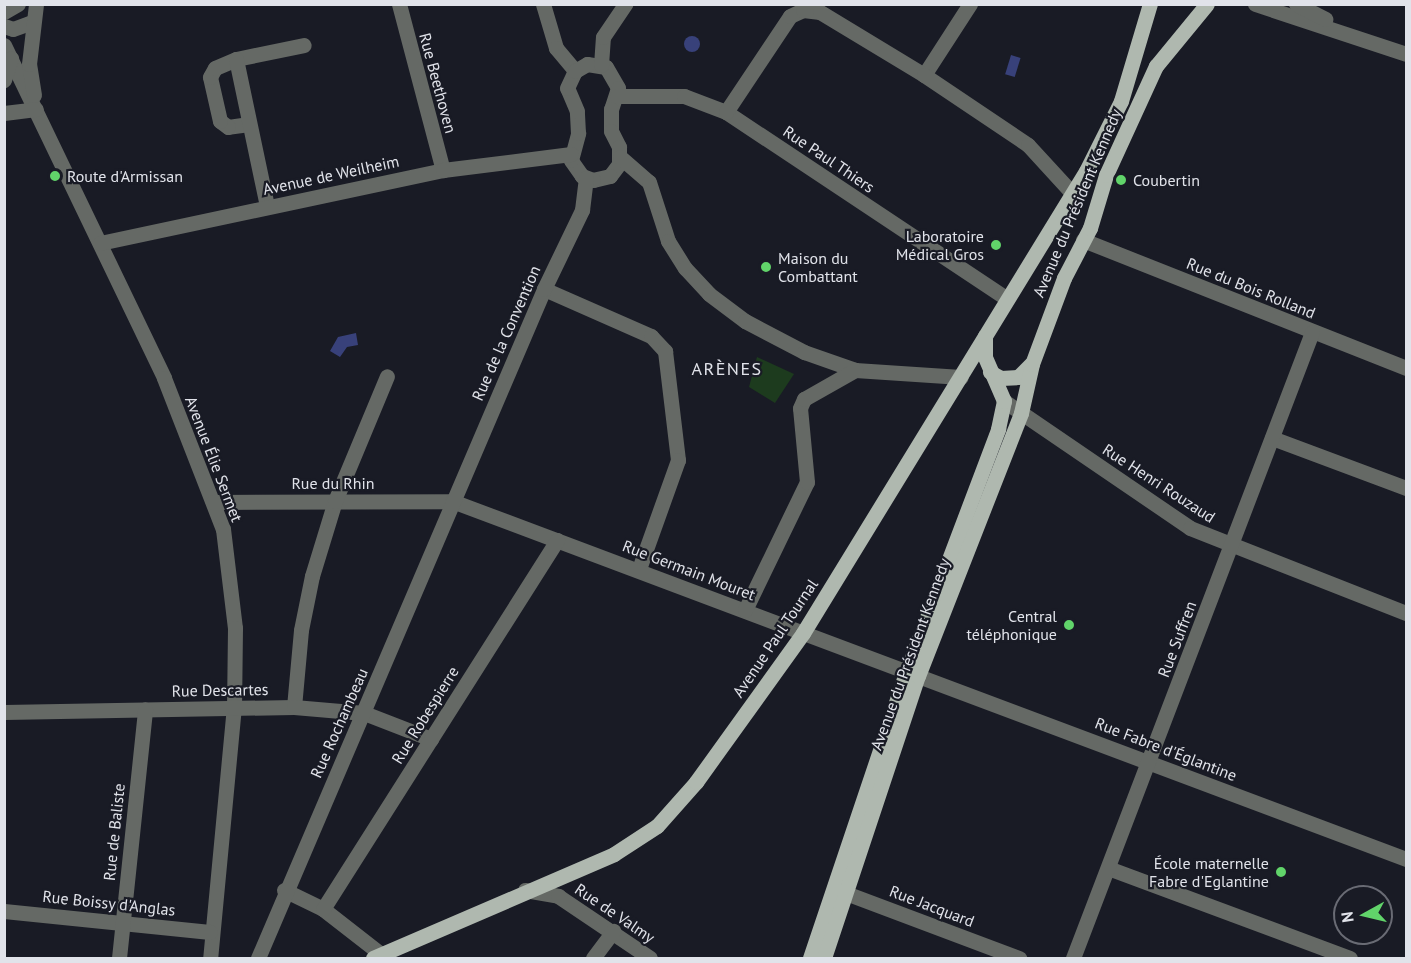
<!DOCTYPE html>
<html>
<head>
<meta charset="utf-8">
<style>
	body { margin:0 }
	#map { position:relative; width:1411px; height:963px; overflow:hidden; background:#191b25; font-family:"PT Sans",sans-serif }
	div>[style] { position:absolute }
	.green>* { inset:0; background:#1d3b1e }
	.water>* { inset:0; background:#38417a; transform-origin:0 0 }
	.round { border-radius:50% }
	.minor>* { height:15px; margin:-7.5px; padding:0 7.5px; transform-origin:7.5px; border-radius:7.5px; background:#656965 }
	.major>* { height:15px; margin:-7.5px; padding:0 7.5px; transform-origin:7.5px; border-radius:7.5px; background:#afb8af }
	.dots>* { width:16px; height:16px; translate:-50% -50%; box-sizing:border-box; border:3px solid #191b25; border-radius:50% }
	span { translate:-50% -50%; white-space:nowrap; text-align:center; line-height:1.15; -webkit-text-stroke:4.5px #191b25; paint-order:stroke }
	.street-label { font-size:16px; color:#e1e3ea }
	.poi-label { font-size:16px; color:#e1e3ea }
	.left { translate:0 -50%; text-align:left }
	.right { translate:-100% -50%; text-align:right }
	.neighbourhood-label { font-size:18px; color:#e1e3ea; letter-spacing:1.5px }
	.frame { position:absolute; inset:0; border:6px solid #e1e3ea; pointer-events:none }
	.north { position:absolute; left:1333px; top:885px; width:60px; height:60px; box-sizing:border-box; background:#191b25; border:2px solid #696b74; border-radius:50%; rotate:262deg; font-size:16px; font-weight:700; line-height:24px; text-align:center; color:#e1e3ea }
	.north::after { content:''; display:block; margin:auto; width:21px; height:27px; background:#61d46a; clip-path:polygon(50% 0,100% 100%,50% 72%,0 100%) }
</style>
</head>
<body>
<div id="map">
	<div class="green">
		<i style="clip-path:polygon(757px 357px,794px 374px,775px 403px,749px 387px)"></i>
	</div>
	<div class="water">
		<i class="round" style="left:684px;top:36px;width:16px;height:16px"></i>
		<i style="left:1011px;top:55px;width:10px;height:20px;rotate:17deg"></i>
		<i style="clip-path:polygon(356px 333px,358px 345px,347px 347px,340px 357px,330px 351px,338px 337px)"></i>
	</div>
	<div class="minor">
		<i style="left:399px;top:4px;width:172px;rotate:75.2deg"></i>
		<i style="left:543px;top:4px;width:46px;rotate:73.5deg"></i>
		<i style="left:556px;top:48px;width:30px;rotate:50deg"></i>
		<i style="left:1255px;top:4px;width:159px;rotate:18.3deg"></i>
		<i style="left:1296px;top:4px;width:33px;rotate:27deg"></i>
		<i style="left:4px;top:12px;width:16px;rotate:-30deg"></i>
		<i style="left:4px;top:26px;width:9px;rotate:18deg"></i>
		<i style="left:13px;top:29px;width:20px;rotate:-20deg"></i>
		<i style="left:4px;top:45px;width:369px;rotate:64.3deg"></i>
		<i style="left:164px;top:378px;width:162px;rotate:68.7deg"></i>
		<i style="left:223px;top:529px;width:100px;rotate:83.1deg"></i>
		<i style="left:235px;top:628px;width:78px;rotate:90.7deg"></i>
		<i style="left:234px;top:706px;width:253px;rotate:95.4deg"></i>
		<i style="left:236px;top:59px;width:69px;rotate:-11.6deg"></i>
		<i style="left:587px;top:64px;width:19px;rotate:9deg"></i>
		<i style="left:606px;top:67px;width:24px;rotate:60deg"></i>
		<i style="left:618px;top:88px;width:22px;rotate:108deg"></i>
		<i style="left:611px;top:109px;width:22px;rotate:90deg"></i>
		<i style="left:611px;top:131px;width:18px;rotate:63deg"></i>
		<i style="left:619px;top:147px;width:17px;rotate:90deg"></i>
		<i style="left:619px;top:164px;width:15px;rotate:127deg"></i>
		<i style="left:610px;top:176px;width:17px;rotate:167deg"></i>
		<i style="left:593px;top:180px;width:12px;rotate:-160deg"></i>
		<i style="left:582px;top:176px;width:19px;rotate:-125deg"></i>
		<i style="left:571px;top:160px;width:28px;rotate:-75deg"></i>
		<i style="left:578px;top:133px;width:22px;rotate:-93deg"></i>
		<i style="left:577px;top:111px;width:25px;rotate:-113deg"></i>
		<i style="left:567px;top:88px;width:19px;rotate:-65deg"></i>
		<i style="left:575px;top:71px;width:14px;rotate:-30deg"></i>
		<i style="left:601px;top:65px;width:28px;rotate:-86deg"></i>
		<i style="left:603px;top:37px;width:40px;rotate:-56deg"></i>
		<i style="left:924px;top:75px;width:85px;rotate:-57.1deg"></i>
		<i style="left:4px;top:80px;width:23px;rotate:-72deg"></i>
		<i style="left:34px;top:95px;width:31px;rotate:-99deg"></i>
		<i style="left:29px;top:64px;width:60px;rotate:-83.3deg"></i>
		<i style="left:617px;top:96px;width:67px"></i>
		<i style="left:684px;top:96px;width:45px;rotate:20.9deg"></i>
		<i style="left:726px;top:112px;width:336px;rotate:33.6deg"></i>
		<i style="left:726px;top:112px;width:115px;rotate:-56.3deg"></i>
		<i style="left:790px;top:16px;width:14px;rotate:-25deg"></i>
		<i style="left:803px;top:10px;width:17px;rotate:7deg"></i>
		<i style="left:820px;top:12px;width:122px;rotate:31.2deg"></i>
		<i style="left:924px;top:75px;width:125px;rotate:33.9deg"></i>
		<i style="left:1028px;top:145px;width:64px;rotate:47.5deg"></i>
		<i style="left:4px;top:113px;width:32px;rotate:-7deg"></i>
		<i style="left:249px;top:124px;width:21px;rotate:172deg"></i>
		<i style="left:228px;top:127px;width:10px;rotate:-143deg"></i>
		<i style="left:220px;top:121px;width:45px;rotate:-102.8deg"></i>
		<i style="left:210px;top:77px;width:10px;rotate:-61deg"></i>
		<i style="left:215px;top:68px;width:23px;rotate:-23deg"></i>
		<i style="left:236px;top:59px;width:150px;rotate:78.1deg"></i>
		<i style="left:620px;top:157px;width:38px;rotate:41deg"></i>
		<i style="left:649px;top:182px;width:62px;rotate:72.1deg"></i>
		<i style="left:668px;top:241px;width:32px;rotate:58deg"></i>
		<i style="left:685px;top:268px;width:35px;rotate:47deg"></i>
		<i style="left:709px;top:294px;width:45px;rotate:36.9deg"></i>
		<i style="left:745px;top:321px;width:67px;rotate:27.7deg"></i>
		<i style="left:804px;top:352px;width:54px;rotate:19.4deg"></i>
		<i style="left:855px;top:370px;width:106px;rotate:3.8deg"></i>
		<i style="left:1083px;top:240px;width:347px;rotate:21.6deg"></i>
		<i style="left:100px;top:243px;width:351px;rotate:-12deg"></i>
		<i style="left:443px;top:170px;width:129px;rotate:-7.1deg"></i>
		<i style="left:544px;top:289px;width:117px;rotate:23.7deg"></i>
		<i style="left:651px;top:336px;width:21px;rotate:47deg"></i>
		<i style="left:665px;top:351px;width:110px;rotate:83.2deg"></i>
		<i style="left:678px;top:460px;width:116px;rotate:109.7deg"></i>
		<i style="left:1004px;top:401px;width:225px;rotate:34.3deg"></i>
		<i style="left:1190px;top:528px;width:232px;rotate:21.5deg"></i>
		<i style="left:1272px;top:438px;width:143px;rotate:20.5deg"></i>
		<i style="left:213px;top:502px;width:239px;rotate:-0.2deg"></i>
		<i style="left:452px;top:501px;width:1019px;rotate:20.57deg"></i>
		<i style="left:745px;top:610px;width:142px;rotate:-64.2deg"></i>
		<i style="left:807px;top:482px;width:74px;rotate:-95.4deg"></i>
		<i style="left:800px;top:408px;width:10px;rotate:-66deg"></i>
		<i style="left:804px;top:399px;width:59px;rotate:-29.6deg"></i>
		<i style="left:294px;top:707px;width:77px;rotate:-84.8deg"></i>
		<i style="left:301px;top:630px;width:55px;rotate:-78.5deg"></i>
		<i style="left:312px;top:576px;width:78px;rotate:-73deg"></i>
		<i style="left:335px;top:501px;width:135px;rotate:-67.4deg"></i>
		<i style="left:4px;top:712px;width:290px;rotate:-1deg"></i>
		<i style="left:294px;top:707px;width:70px;rotate:4.9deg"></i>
		<i style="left:364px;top:713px;width:72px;rotate:21.2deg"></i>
		<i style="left:1108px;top:868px;width:258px;rotate:20.4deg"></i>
		<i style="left:835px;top:889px;width:197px;rotate:20.6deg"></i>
		<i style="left:284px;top:890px;width:43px;rotate:26deg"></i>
		<i style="left:323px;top:909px;width:80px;rotate:37.9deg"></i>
		<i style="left:525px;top:890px;width:34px;rotate:10deg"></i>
		<i style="left:558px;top:896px;width:111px;rotate:34deg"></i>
		<i style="left:323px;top:909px;width:437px;rotate:-57.6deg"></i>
		<i style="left:4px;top:911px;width:207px;rotate:5.8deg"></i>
		<i style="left:119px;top:958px;width:250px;rotate:-84deg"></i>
		<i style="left:258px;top:958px;width:728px;rotate:-66.85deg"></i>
		<i style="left:544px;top:289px;width:88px;rotate:-64.3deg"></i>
		<i style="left:582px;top:210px;width:32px;rotate:-83deg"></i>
		<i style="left:593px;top:958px;width:34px;rotate:-53deg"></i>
		<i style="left:1073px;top:958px;width:670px;rotate:-69.1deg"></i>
	</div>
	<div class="major">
		<i style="left:990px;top:372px;width:13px;rotate:29deg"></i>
		<i style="left:1001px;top:378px;width:17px;rotate:-3deg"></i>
		<i style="left:1018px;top:377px;width:18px;rotate:-45deg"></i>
		<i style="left:373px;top:958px;width:262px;rotate:-23.3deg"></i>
		<i style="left:614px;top:854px;width:51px;rotate:-33.1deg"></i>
		<i style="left:657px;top:826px;width:59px;rotate:-48.4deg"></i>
		<i style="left:696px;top:782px;width:183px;rotate:-54.3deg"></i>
		<i style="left:803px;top:633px;width:542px;rotate:-58.51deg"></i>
		<i style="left:1086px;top:171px;width:78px;rotate:-63.4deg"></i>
		<i style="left:1121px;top:101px;width:101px;rotate:-73.4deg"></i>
		<i style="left:810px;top:958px;width:301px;rotate:-71.4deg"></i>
		<i style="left:906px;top:673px;width:261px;rotate:-69.3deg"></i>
		<i style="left:998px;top:429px;width:29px;rotate:-78deg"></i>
		<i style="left:1004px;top:401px;width:48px;rotate:-113.4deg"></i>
		<i style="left:985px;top:357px;width:21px;rotate:-90deg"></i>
		<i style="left:824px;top:958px;width:297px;rotate:-71.6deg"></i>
		<i style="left:918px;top:676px;width:282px;rotate:-68.6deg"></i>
		<i style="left:1021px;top:413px;width:50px;rotate:-77.3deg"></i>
		<i style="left:1032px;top:364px;width:92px;rotate:-69.6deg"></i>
		<i style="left:1064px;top:278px;width:56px;rotate:-62.5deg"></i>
		<i style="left:1090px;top:228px;width:55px;rotate:-73.2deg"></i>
		<i style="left:1106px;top:175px;width:120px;rotate:-65.4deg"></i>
		<i style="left:1156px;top:66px;width:80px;rotate:-50.6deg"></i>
	</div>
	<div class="dots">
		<i style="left:55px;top:176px;background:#61d46a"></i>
		<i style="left:1121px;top:180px;background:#61d46a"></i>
		<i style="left:996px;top:245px;background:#61d46a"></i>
		<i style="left:766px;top:267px;background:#61d46a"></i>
		<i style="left:1069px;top:625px;background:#61d46a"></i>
		<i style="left:1281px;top:872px;background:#61d46a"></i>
	</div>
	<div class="street-label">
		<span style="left:438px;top:83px;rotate:75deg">Rue Beethoven</span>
		<span style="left:829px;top:159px;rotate:34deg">Rue Paul Thiers</span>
		<span style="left:331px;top:175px;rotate:-12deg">Avenue de Weilheim</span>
		<span style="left:1077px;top:203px;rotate:-67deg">Avenue du Président Kennedy</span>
		<span style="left:1251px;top:288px;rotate:22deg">Rue du Bois Rolland</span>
		<span style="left:506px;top:333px;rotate:-66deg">Rue de la Convention</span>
		<span style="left:214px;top:459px;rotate:69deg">Avenue Élie Sermet</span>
		<span style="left:333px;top:483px">Rue du Rhin</span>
		<span style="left:1159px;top:483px;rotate:33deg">Rue Henri Rouzaud</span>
		<span style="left:689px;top:570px;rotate:21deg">Rue Germain Mouret</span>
		<span style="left:775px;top:638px;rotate:-56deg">Avenue Paul Tournal</span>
		<span style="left:1177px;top:639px;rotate:-69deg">Rue Suffren</span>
		<span style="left:910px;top:654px;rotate:-70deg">Avenue du Président Kennedy</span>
		<span style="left:220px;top:690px;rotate:-1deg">Rue Descartes</span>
		<span style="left:425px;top:715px;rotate:-58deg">Rue Robespierre</span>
		<span style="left:339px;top:723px;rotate:-66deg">Rue Rochambeau</span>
		<span style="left:1166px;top:749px;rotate:21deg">Rue Fabre d'Églantine</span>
		<span style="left:114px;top:832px;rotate:-84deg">Rue de Baliste</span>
		<span style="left:109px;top:903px;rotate:6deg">Rue Boissy d'Anglas</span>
		<span style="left:932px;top:906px;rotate:21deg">Rue Jacquard</span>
		<span style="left:615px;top:913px;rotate:34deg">Rue de Valmy</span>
	</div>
	<div class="poi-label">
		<span class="left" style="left:67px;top:176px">Route d'Armissan</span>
		<span class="left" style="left:1133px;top:180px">Coubertin</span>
		<span class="right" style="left:984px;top:245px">Laboratoire<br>Médical Gros</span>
		<span class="left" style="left:778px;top:267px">Maison du<br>Combattant</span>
		<span class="right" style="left:1057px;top:625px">Central<br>téléphonique</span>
		<span class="right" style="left:1269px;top:872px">École maternelle<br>Fabre d'Eglantine</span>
	</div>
	<div class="neighbourhood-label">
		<span style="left:727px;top:369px">ARÈNES</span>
	</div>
	<div class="frame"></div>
	<div class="north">N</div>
</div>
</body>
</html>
